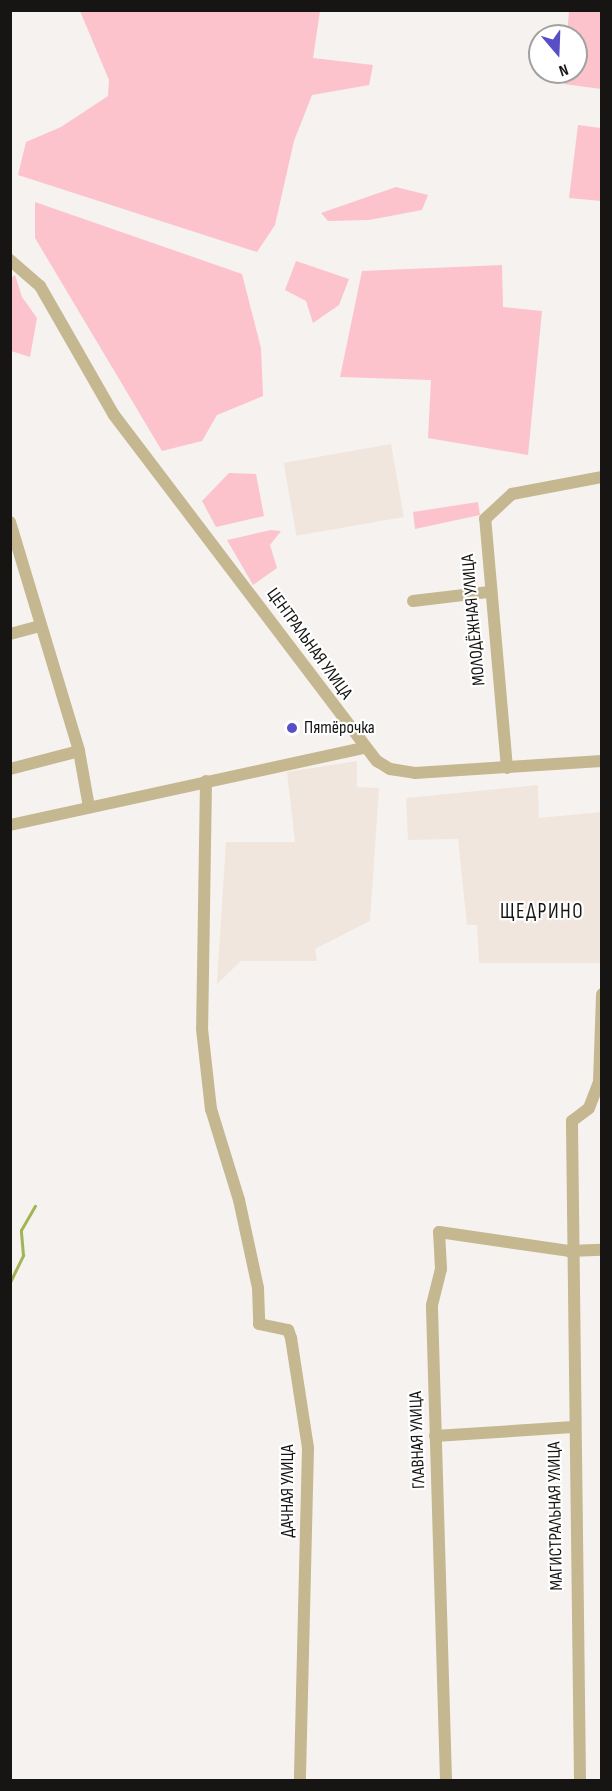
<!DOCTYPE html>
<html>
<head>
<meta charset="utf-8">
<style>
	body { margin:0 }
	#map { position:relative; width:612px; height:1791px; overflow:hidden; background:#f6f2ef; font-family:"Sofia Sans Condensed",sans-serif }
	div>[style] { position:absolute }
	.built>* { inset:0; background:#f0e6dd; transform-origin:0 0 }
	.green>* { inset:0; background:#fcc3cd }
	.stream>* { height:3px; margin:-1.5px; padding:0 1.5px; transform-origin:1.5px; border-radius:1.5px; background:#a1b556 }
	.minor>* { height:12px; margin:-6px; padding:0 6px; transform-origin:6px; border-radius:6px; background:#c5b78f }
	.dots>* { width:16px; height:16px; translate:-50% -50%; box-sizing:border-box; border:3px solid #fff; border-radius:50% }
	span { translate:-50% -50%; white-space:nowrap; text-align:center; line-height:1.15; -webkit-text-stroke:4.5px #fff; paint-order:stroke }
	.street-label { font-size:18px; color:#161514 }
	.poi-label { font-size:18px; color:#161514 }
	.left { translate:0 -50%; text-align:left }
	.quarter-label { font-size:21px; color:#161514; letter-spacing:1.5px }
	.frame { position:absolute; inset:0; border:12px solid #161514; pointer-events:none }
	.north { position:absolute; left:528px; top:24px; width:60px; height:60px; box-sizing:border-box; background:#fff; border:2px solid #a2a1a1; border-radius:50%; rotate:161deg; font-size:16px; font-weight:700; line-height:24px; text-align:center; color:#161514 }
	.north::after { content:''; display:block; margin:auto; width:21px; height:27px; background:#5a4ec6; clip-path:polygon(50% 0,100% 100%,50% 72%,0 100%) }
</style>
</head>
<body>
<div id="map">
	<div class="built">
		<i style="left:391px;top:444px;width:74px;height:109px;rotate:80deg"></i>
		<i style="clip-path:polygon(357px 761px,357px 787px,379px 788px,370px 921px,315px 949px,317px 961px,241px 961px,217px 984px,226px 842px,295px 842px,287px 772px)"></i>
		<i style="clip-path:polygon(538px 785px,539px 818px,601px 812px,601px 963px,479px 963px,477px 925px,467px 925px,458px 839px,408px 840px,406px 798px)"></i>
	</div>
	<div class="green">
		<i style="clip-path:polygon(80px 11px,320px 11px,313px 58px,373px 65px,369px 85px,312px 95px,294px 141px,275px 225px,257px 252px,18px 175px,26px 142px,61px 127px,108px 96px,109px 80px)"></i>
		<i style="clip-path:polygon(569px 11px,601px 11px,601px 89px,564px 84px,565px 72px,576px 72px,576px 36px,567px 36px)"></i>
		<i style="clip-path:polygon(578px 125px,601px 128px,601px 201px,569px 198px)"></i>
		<i style="clip-path:polygon(396px 187px,428px 195px,422px 210px,369px 220px,328px 221px,321px 213px)"></i>
		<i style="clip-path:polygon(35px 202px,242px 274px,261px 348px,263px 396px,217px 415px,202px 441px,162px 451px,35px 238px)"></i>
		<i style="clip-path:polygon(296px 261px,349px 279px,339px 305px,313px 323px,306px 301px,285px 290px)"></i>
		<i style="clip-path:polygon(502px 265px,503px 307px,542px 311px,528px 455px,428px 438px,431px 380px,340px 377px,362px 271px)"></i>
		<i style="clip-path:polygon(15px 275px,22px 297px,37px 318px,30px 357px,11px 351px,11px 278px)"></i>
		<i style="clip-path:polygon(229px 473px,256px 474px,264px 516px,216px 527px,202px 501px)"></i>
		<i style="clip-path:polygon(478px 502px,480px 515px,415px 529px,413px 512px)"></i>
		<i style="clip-path:polygon(271px 530px,281px 531px,270px 545px,277px 568px,253px 585px,227px 540px)"></i>
	</div>
	<div class="stream">
		<i style="left:10px;top:1282px;width:30px;rotate:-64deg"></i>
		<i style="left:23px;top:1255px;width:25px;rotate:-95deg"></i>
		<i style="left:21px;top:1230px;width:28px;rotate:-60deg"></i>
	</div>
	<div class="minor">
		<i style="left:10px;top:260px;width:40px;rotate:41deg"></i>
		<i style="left:40px;top:286px;width:149px;rotate:60.2deg"></i>
		<i style="left:114px;top:415px;width:435px;rotate:52.8deg"></i>
		<i style="left:377px;top:761px;width:15px;rotate:32deg"></i>
		<i style="left:390px;top:769px;width:25px;rotate:9deg"></i>
		<i style="left:415px;top:773px;width:187px;rotate:-3.7deg"></i>
		<i style="left:10px;top:522px;width:239px;rotate:73.2deg"></i>
		<i style="left:79px;top:751px;width:57px;rotate:79.9deg"></i>
		<i style="left:413px;top:601px;width:77px;rotate:-6.8deg"></i>
		<i style="left:10px;top:634px;width:30px;rotate:-15deg"></i>
		<i style="left:507px;top:768px;width:250px;rotate:-95deg"></i>
		<i style="left:485px;top:519px;width:37px;rotate:-43deg"></i>
		<i style="left:512px;top:494px;width:92px;rotate:-10.7deg"></i>
		<i style="left:10px;top:769px;width:71px;rotate:-14.6deg"></i>
		<i style="left:206px;top:781px;width:248px;rotate:90.9deg"></i>
		<i style="left:202px;top:1029px;width:81px;rotate:83.6deg"></i>
		<i style="left:211px;top:1109px;width:95px;rotate:72.9deg"></i>
		<i style="left:239px;top:1200px;width:90px;rotate:77.8deg"></i>
		<i style="left:258px;top:1288px;width:36px;rotate:88deg"></i>
		<i style="left:259px;top:1324px;width:30px;rotate:12deg"></i>
		<i style="left:288px;top:1330px;width:9px;rotate:69deg"></i>
		<i style="left:291px;top:1338px;width:111px;rotate:81.2deg"></i>
		<i style="left:308px;top:1448px;width:332px;rotate:91.4deg"></i>
		<i style="left:10px;top:825px;width:361px;rotate:-12.3deg"></i>
		<i style="left:435px;top:1436px;width:138px;rotate:-3.7deg"></i>
		<i style="left:446px;top:1780px;width:475px;rotate:-91.7deg"></i>
		<i style="left:432px;top:1305px;width:37px;rotate:-76deg"></i>
		<i style="left:441px;top:1269px;width:37px;rotate:-93deg"></i>
		<i style="left:439px;top:1232px;width:131px;rotate:8.3deg"></i>
		<i style="left:569px;top:1251px;width:33px;rotate:-2deg"></i>
		<i style="left:580px;top:1780px;width:659px;rotate:-90.7deg"></i>
		<i style="left:572px;top:1121px;width:21px;rotate:-37deg"></i>
		<i style="left:589px;top:1108px;width:28px;rotate:-69deg"></i>
		<i style="left:599px;top:1082px;width:88px;rotate:-88deg"></i>
	</div>
	<div class="dots">
		<i style="left:292px;top:728px;background:#5a4ec6"></i>
	</div>
	<div class="street-label">
		<span style="left:474px;top:620px;rotate:-95deg">МОЛОДЁЖНАЯ УЛИЦА</span>
		<span style="left:309px;top:644px;rotate:54deg">ЦЕНТРАЛЬНАЯ УЛИЦА</span>
		<span style="left:418px;top:1440px;rotate:-92deg">ГЛАВНАЯ УЛИЦА</span>
		<span style="left:288px;top:1491px;rotate:-90deg">ДАЧНАЯ УЛИЦА</span>
		<span style="left:556px;top:1516px;rotate:-91deg">МАГИСТРАЛЬНАЯ УЛИЦА</span>
	</div>
	<div class="poi-label">
		<span class="left" style="left:304px;top:728px">Пятёрочка</span>
	</div>
	<div class="quarter-label">
		<span style="left:542px;top:912px">ЩЕДРИНО</span>
	</div>
	<div class="frame"></div>
	<div class="north">N</div>
</div>
</body>
</html>
